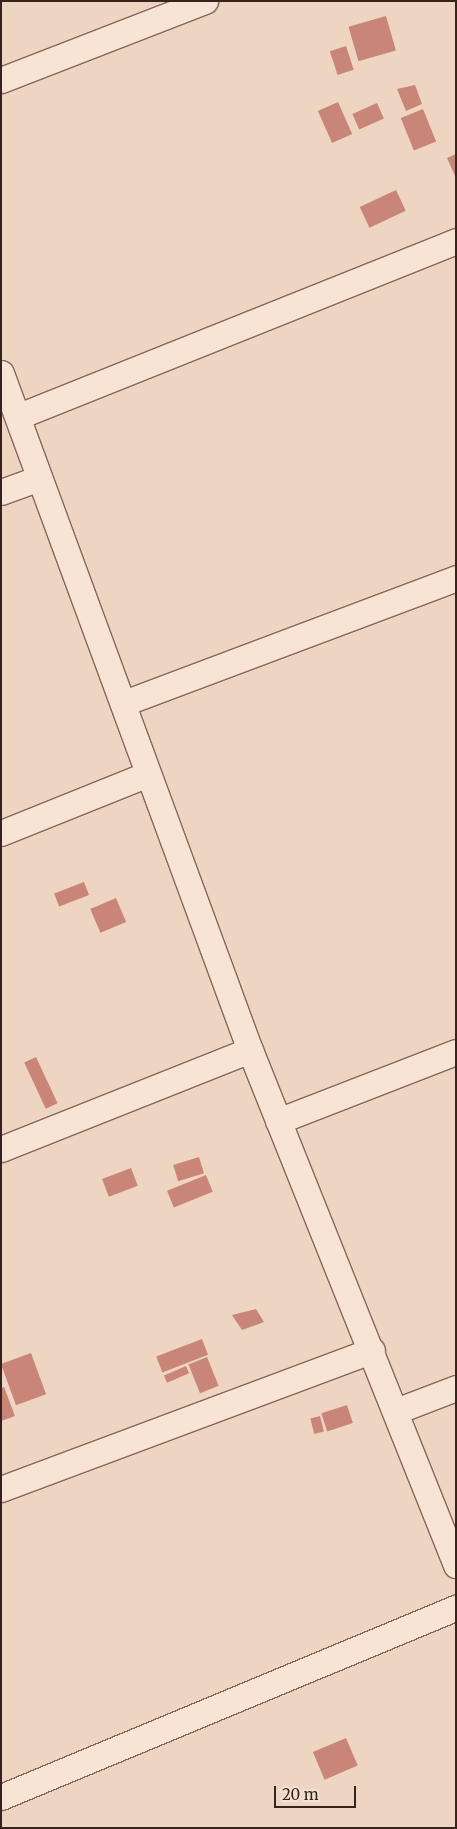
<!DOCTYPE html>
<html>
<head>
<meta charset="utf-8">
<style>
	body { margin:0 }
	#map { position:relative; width:457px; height:1829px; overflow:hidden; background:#edd5c2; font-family:Merriweather,serif }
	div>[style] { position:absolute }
	.building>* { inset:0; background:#ca8579; transform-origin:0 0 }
	.roads { filter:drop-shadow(1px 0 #86665a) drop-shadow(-1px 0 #86665a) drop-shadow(0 1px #86665a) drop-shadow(0 -1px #86665a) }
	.street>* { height:25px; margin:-12.5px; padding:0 12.5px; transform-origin:12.5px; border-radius:12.5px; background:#f8e4d5 }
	span { translate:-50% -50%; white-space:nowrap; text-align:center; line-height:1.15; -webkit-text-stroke:5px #f4e1d2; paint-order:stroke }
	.frame { position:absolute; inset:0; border:2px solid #36231e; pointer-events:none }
	.scale { position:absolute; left:274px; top:1786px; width:82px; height:22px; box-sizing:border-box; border:2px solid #36231e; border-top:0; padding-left:6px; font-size:15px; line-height:18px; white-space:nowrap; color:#36231e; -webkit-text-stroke:4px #f4e1d2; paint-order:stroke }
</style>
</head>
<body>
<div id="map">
	<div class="building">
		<i style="left:386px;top:16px;width:36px;height:39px;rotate:74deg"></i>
		<i style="left:346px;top:46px;width:25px;height:17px;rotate:72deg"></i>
		<i style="clip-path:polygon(415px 85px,422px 104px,406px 111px,397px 89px)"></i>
		<i style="left:338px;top:102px;width:35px;height:22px;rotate:66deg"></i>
		<i style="left:377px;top:103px;width:17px;height:27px;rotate:66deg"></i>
		<i style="left:423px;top:109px;width:35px;height:24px;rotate:68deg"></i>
		<i style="clip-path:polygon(456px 154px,456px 178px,447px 158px)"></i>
		<i style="left:396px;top:190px;width:23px;height:40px;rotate:65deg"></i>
		<i style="left:84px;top:882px;width:14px;height:32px;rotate:69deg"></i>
		<i style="left:116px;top:898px;width:26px;height:28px;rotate:67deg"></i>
		<i style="left:36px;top:1057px;width:51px;height:13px;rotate:65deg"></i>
		<i style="left:199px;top:1157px;width:17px;height:27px;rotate:73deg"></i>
		<i style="left:131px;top:1168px;width:19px;height:31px;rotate:69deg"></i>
		<i style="left:206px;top:1175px;width:18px;height:42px;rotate:68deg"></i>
		<i style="clip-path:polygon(256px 1309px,264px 1322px,242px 1330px,232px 1315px)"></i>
		<i style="left:202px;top:1339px;width:17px;height:49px;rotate:69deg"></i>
		<i style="left:31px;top:1353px;width:44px;height:32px;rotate:70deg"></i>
		<i style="left:207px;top:1357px;width:31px;height:20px;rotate:68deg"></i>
		<i style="left:186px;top:1366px;width:8px;height:24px;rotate:67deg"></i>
		<i style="clip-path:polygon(4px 1387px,15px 1416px,1px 1421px,1px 1388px)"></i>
		<i style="left:347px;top:1405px;width:19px;height:27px;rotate:72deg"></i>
		<i style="left:320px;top:1416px;width:16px;height:10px;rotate:76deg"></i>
		<i style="left:346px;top:1738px;width:30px;height:36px;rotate:67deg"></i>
	</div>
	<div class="roads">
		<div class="street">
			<i style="left:1px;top:80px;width:219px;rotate:-21.2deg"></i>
			<i style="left:1px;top:373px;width:721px;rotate:69.81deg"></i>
			<i style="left:250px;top:1050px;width:555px;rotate:68.2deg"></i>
			<i style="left:19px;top:416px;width:471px;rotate:-21.8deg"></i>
			<i style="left:1px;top:492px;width:38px;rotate:-20deg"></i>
			<i style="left:124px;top:703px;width:355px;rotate:-20.6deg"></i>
			<i style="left:1px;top:833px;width:158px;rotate:-21.9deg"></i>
			<i style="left:278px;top:1121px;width:191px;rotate:-21.2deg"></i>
			<i style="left:1px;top:1149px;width:268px;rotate:-21.7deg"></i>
			<i style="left:396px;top:1411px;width:64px;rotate:-21deg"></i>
			<i style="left:1px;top:1489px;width:396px;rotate:-20.5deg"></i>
			<i style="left:1px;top:1797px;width:493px;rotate:-22.6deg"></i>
		</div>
	</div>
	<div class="frame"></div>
	<div class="scale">20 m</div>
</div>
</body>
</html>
